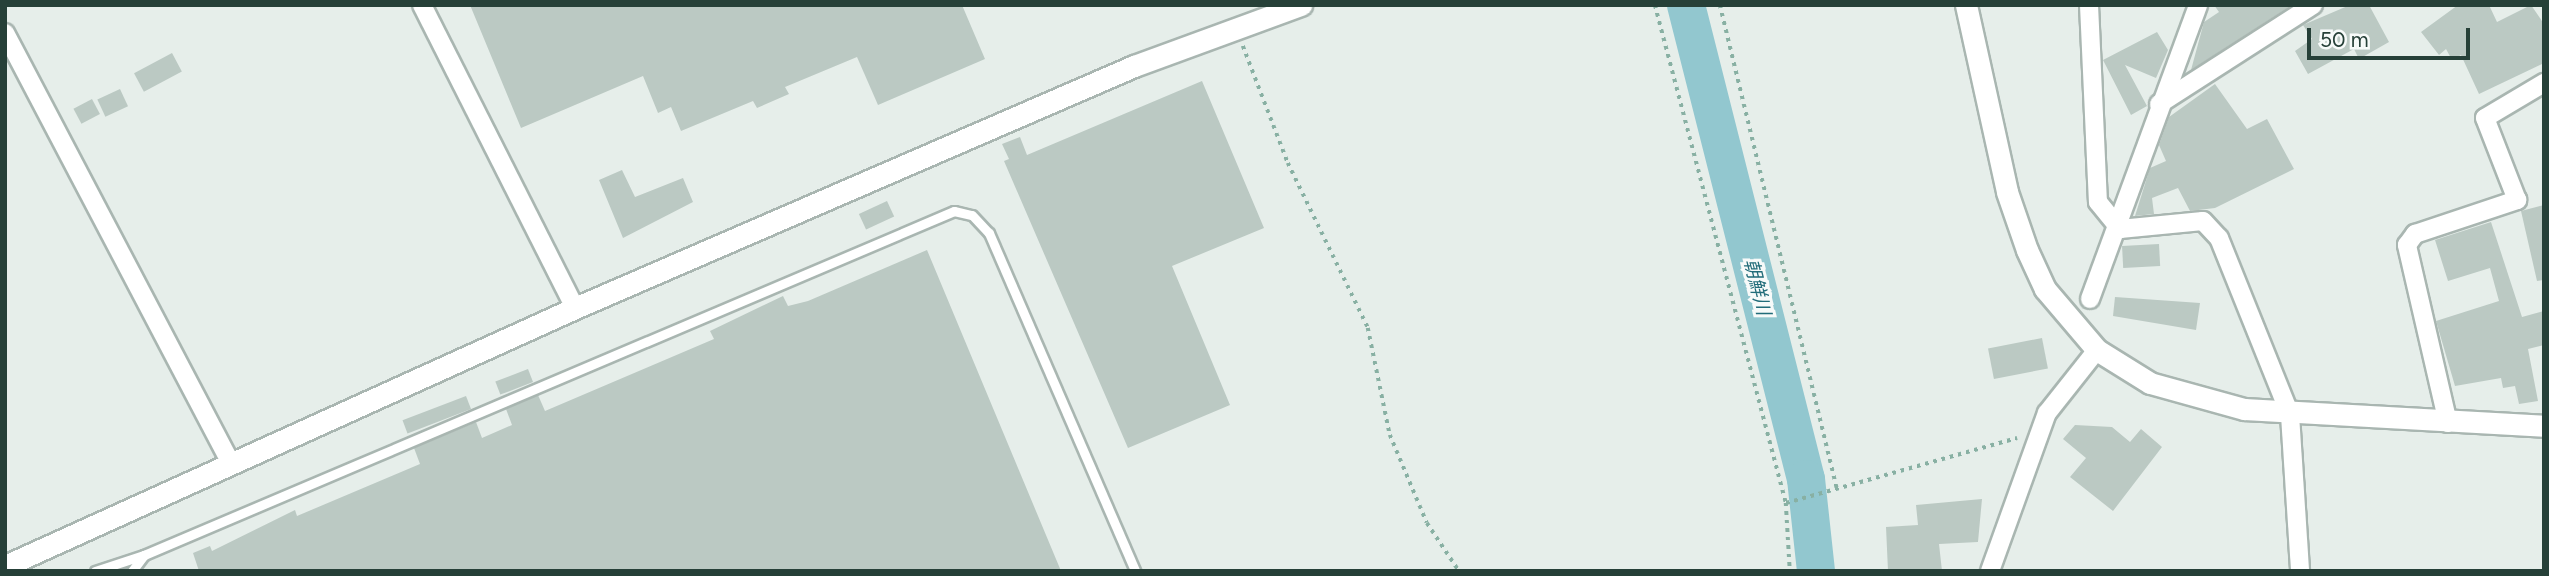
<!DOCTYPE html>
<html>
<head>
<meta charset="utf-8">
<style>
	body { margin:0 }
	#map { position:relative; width:2549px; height:576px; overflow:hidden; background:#e6eeea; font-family:Figtree,"Noto Sans JP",sans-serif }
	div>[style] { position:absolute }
	.river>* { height:38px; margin:-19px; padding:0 19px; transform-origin:19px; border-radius:19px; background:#92c7cf }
	.building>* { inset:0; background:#bbc9c3; transform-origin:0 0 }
	.path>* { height:3.5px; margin-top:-1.75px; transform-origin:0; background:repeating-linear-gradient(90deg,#88b0a3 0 3.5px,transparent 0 8.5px) }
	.roads { filter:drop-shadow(2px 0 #a9b6b1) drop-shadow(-2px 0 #a9b6b1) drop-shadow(0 2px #a9b6b1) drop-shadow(0 -2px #a9b6b1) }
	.service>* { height:9px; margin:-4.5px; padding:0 4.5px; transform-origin:4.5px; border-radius:4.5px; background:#fff }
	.minor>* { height:18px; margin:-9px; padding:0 9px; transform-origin:9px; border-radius:9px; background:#fff }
	.tertiary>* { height:21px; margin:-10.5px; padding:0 10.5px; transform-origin:10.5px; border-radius:10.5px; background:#fff }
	span { translate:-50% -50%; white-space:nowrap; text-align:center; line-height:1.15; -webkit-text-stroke:6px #f7faf9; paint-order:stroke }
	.water-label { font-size:19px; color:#226c79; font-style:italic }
	.frame { position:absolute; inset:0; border:7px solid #264038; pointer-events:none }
	.scale { position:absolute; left:2307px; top:28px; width:163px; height:32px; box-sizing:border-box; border:4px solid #264038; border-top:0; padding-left:9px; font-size:21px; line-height:24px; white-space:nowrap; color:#264038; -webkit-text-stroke:5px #f7faf9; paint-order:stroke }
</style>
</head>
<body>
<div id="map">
	<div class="river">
		<i style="left:1686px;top:5px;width:489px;rotate:75.8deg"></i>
		<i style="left:1806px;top:479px;width:93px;rotate:83.8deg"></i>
	</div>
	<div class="building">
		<i style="clip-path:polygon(470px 5px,962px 5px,985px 59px,878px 105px,857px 57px,785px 87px,789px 94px,757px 108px,753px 101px,681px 131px,671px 107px,658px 113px,643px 76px,521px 128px)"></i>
		<i style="clip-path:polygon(2214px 5px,2292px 5px,2191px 70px,2204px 22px,2219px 12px)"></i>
		<i style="clip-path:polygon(2350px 5px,2369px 5px,2389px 42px,2359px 59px,2354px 49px,2308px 74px,2295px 51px,2312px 39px,2303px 25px)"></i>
		<i style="clip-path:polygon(2458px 5px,2489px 5px,2497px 22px,2531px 5px,2544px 24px,2544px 63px,2479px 94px,2461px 55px,2452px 60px,2446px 49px,2439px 55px,2421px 32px)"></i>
		<i style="clip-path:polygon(2157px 32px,2168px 50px,2156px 78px,2125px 65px,2147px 106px,2131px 115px,2103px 60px)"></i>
		<i style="left:172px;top:53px;width:21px;height:43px;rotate:62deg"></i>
		<i style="clip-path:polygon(1202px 81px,1264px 228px,1172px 266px,1230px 405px,1128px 448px,1004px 161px,1009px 159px,1002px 144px,1020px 137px,1027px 155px)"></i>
		<i style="clip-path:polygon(2215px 84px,2247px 129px,2267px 119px,2294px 169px,2215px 208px,2190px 211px,2178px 188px,2152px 198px,2154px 214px,2135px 216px,2150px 168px,2166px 161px,2159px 145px,2169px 117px)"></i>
		<i style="left:120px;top:89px;width:19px;height:25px;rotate:65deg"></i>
		<i style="left:92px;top:99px;width:17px;height:21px;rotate:62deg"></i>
		<i style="clip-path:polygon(622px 170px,635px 197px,683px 178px,693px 202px,623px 238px,599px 180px)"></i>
		<i style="left:887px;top:201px;width:17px;height:31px;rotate:65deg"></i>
		<i style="clip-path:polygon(2544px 205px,2544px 280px,2537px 281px,2521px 211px)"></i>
		<i style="clip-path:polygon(2491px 222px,2522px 317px,2544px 311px,2544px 345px,2528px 349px,2538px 401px,2519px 404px,2515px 386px,2503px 388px,2501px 378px,2455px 386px,2436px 321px,2499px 301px,2490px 268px,2448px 281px,2435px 240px)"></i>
		<i style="left:2159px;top:244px;width:22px;height:37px;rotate:87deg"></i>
		<i style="clip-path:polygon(927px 250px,1061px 571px,199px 571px,193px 553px,210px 546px,212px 551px,295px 510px,297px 516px,420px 464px,414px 448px,476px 422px,482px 438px,512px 425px,506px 409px,538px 395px,545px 411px,714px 339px,710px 331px,783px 296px,788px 306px,808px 301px)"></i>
		<i style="clip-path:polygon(2115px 297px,2200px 303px,2196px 330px,2113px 316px)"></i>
		<i style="left:2042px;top:338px;width:31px;height:55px;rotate:79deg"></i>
		<i style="left:528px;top:369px;width:14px;height:35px;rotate:69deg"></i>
		<i style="left:466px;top:396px;width:14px;height:68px;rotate:69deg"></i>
		<i style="clip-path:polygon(2075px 425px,2112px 427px,2130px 442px,2141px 429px,2162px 447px,2113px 511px,2070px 477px,2086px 458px,2063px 439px)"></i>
		<i style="clip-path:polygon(1982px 499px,1978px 542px,1939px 544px,1942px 571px,1888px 571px,1886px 527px,1918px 525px,1916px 505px)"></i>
	</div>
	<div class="path">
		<i style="left:1655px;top:5px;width:515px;rotate:75.26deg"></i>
		<i style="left:1786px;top:503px;width:68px;rotate:86.6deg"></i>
		<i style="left:1720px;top:5px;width:497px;rotate:76.4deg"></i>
		<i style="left:1243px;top:46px;width:125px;rotate:69deg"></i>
		<i style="left:1288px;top:163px;width:183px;rotate:64.1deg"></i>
		<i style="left:1368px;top:328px;width:109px;rotate:78.4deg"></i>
		<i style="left:1390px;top:435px;width:95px;rotate:67.2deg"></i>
		<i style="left:1427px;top:523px;width:58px;rotate:56.3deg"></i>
		<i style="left:1786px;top:503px;width:240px;rotate:-15.7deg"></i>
	</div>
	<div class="roads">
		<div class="service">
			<i style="left:95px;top:571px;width:52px;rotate:-18.1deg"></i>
			<i style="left:132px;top:571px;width:20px;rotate:-53deg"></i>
			<i style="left:144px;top:555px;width:880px;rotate:-23.01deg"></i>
			<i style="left:954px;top:211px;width:18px;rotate:13deg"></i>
			<i style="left:972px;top:215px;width:25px;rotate:47deg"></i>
			<i style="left:989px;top:233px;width:368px;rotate:66.6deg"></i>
		</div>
		<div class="minor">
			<i style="left:422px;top:5px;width:339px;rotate:63.2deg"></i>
			<i style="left:2089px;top:5px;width:197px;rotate:87.4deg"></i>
			<i style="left:2098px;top:202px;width:35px;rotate:51deg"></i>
			<i style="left:2120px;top:229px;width:83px;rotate:-5.5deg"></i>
			<i style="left:2203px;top:221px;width:23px;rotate:47deg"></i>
			<i style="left:2219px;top:238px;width:191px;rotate:68.1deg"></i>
			<i style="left:2290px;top:415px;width:156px;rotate:86.3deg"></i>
			<i style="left:5px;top:33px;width:487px;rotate:62.3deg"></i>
			<i style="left:2159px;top:104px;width:183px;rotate:-32.7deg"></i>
			<i style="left:2090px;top:299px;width:313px;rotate:-69.8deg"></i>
			<i style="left:2448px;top:423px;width:183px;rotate:-103deg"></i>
			<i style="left:2407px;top:245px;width:14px;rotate:-54deg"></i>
			<i style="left:2415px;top:234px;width:108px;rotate:-18.4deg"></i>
			<i style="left:2517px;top:200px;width:88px;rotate:-111.3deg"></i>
			<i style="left:2485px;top:118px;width:69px;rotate:-30.7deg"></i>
			<i style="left:1990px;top:571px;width:168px;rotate:-70.2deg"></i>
			<i style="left:2047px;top:413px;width:80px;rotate:-51.6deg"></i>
		</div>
		<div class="tertiary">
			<i style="left:1966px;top:5px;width:191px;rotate:77.6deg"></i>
			<i style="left:2007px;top:192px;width:61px;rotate:71deg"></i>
			<i style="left:2027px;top:250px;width:43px;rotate:65.2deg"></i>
			<i style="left:2045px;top:289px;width:80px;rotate:49.6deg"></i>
			<i style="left:2097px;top:350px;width:62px;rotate:31.9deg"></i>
			<i style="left:2150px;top:383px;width:98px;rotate:15.5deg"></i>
			<i style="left:2244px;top:409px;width:300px;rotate:3.2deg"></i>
			<i style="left:5px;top:566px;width:626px;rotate:-24.35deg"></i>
			<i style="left:575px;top:308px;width:609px;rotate:-23.41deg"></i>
			<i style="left:1134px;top:66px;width:178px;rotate:-20.1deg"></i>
		</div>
	</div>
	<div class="water-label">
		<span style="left:1757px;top:287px;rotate:76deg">朝鮮川</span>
	</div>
	<div class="frame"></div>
	<div class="scale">50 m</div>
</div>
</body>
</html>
